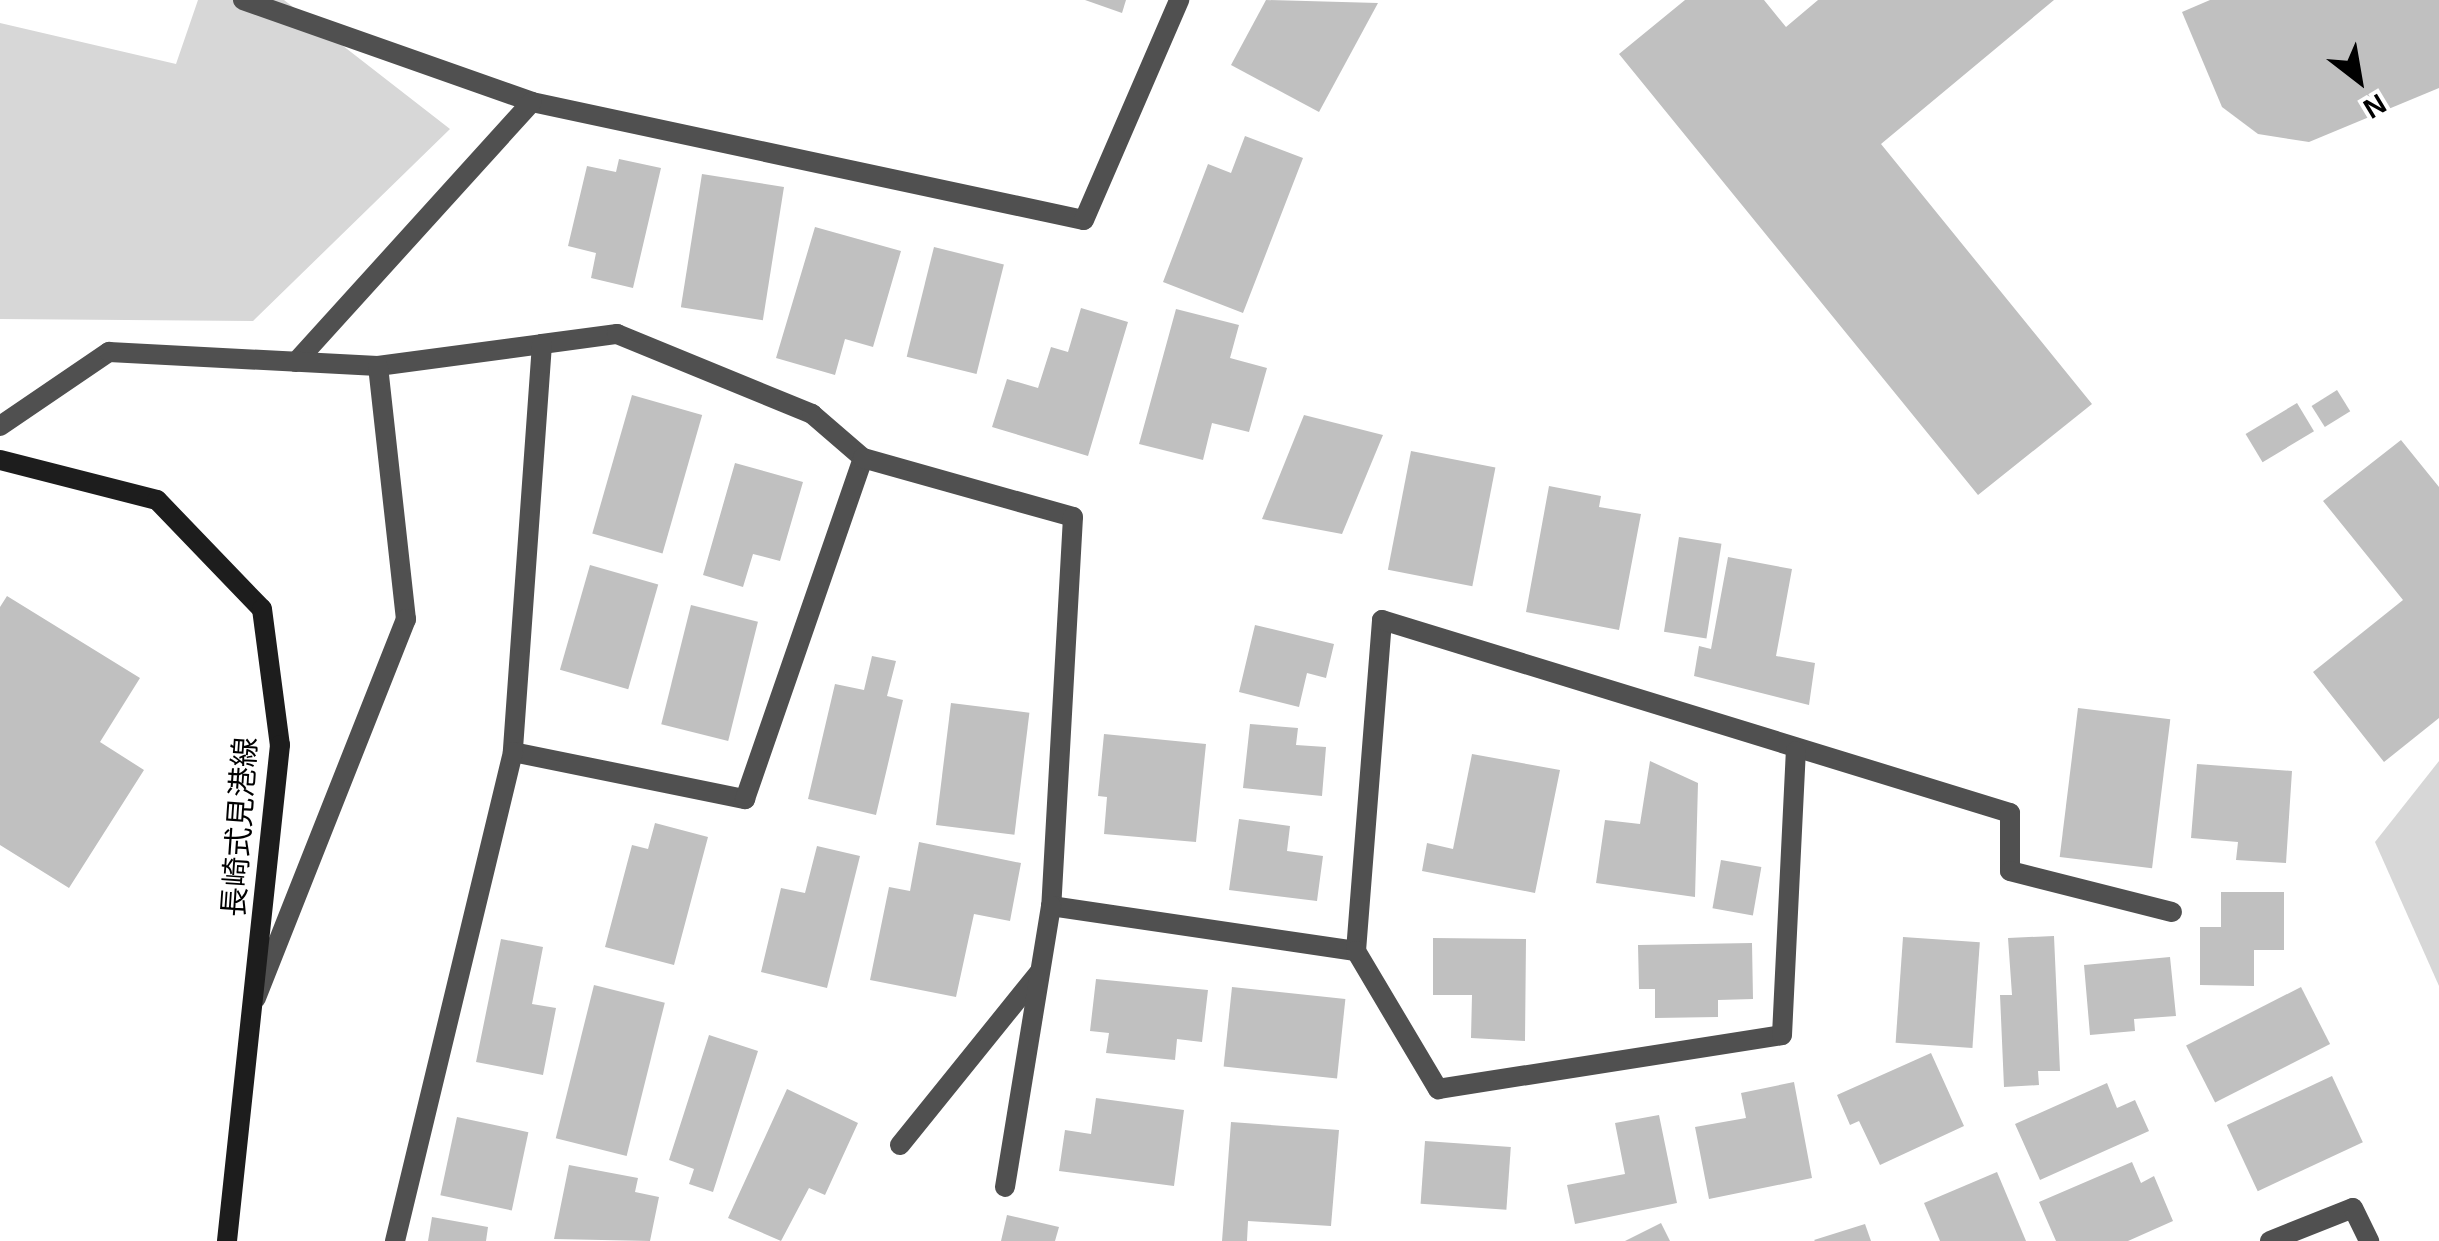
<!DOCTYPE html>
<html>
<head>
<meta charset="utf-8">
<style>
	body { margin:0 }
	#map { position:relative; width:2439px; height:1241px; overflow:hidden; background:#fff; font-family:Helvetica,"Noto Sans JP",sans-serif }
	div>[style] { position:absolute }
	.green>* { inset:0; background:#d7d7d7 }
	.building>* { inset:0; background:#c0c0c0; transform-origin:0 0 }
	.street>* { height:20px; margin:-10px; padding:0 10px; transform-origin:10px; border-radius:10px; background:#505050 }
	.secondary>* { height:20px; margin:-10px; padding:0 10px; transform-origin:10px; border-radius:10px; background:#1d1d1d }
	span { translate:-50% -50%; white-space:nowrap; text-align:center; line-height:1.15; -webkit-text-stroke:8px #fff; paint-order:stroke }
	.street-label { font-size:30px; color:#000 }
	.north { position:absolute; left:2309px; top:30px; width:100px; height:100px; -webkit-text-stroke:8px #fff; paint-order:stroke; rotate:149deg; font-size:28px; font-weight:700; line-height:40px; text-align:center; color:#000 }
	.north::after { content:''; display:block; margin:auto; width:35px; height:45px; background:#000; clip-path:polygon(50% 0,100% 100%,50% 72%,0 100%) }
</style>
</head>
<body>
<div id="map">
	<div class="green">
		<i style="clip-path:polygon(198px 0,284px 0,450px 129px,253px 321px,0 319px,0 23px,176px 64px)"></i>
		<i style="clip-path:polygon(2439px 761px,2439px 986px,2375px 842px)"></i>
	</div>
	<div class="building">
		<i style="clip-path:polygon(1085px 0,1126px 0,1122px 13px)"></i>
		<i style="clip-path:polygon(1266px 0,1378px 3px,1319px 112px,1231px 65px)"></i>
		<i style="clip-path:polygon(1685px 0,1764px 0,1786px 27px,1818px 0,2054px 0,1881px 144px,2092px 404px,1978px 495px,1619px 54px)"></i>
		<i style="clip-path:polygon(2210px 0,2439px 0,2439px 88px,2309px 142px,2258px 134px,2222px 107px,2182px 12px)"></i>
		<i style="clip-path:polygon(1245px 136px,1303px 158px,1243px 313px,1163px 282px,1208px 164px,1231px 173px)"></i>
		<i style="clip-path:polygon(619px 159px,661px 168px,633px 288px,591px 278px,596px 253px,568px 246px,587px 166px,616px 172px)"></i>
		<i style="left:702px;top:174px;width:83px;height:135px;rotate:9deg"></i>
		<i style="clip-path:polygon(815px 227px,901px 251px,873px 347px,845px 339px,835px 375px,776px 358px)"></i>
		<i style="left:934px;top:247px;width:72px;height:113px;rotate:14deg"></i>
		<i style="clip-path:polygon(1081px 308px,1128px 322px,1088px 456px,992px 427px,1007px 379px,1038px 388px,1051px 347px,1068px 352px)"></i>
		<i style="clip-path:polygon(1176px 309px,1239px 325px,1230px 358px,1267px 368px,1249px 432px,1212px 423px,1203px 460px,1139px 444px)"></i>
		<i style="left:2337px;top:390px;width:25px;height:30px;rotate:58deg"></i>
		<i style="left:632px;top:395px;width:73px;height:144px;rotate:16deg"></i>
		<i style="left:2297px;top:403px;width:33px;height:60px;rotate:59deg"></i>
		<i style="clip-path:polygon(1304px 415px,1383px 435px,1342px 534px,1262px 519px)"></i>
		<i style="clip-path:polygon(2401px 440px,2439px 487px,2439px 718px,2384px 762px,2313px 672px,2403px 600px,2323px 501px)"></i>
		<i style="left:1411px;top:451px;width:86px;height:121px;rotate:11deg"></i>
		<i style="clip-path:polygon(735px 463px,803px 482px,780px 561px,753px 554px,743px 587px,703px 575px)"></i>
		<i style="clip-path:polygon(1549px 486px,1601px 496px,1599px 507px,1641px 514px,1619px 630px,1526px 612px)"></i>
		<i style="left:1679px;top:537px;width:43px;height:96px;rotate:9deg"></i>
		<i style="clip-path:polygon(1728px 557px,1792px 569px,1776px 656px,1815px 663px,1809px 705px,1694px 676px,1699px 646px,1711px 649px)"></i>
		<i style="left:590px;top:565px;width:71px;height:109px;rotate:16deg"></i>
		<i style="clip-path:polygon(7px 596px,140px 678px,100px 742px,144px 770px,69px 888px,0 845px,0 607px)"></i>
		<i style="left:691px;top:605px;width:69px;height:123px;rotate:14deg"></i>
		<i style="clip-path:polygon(1255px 625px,1334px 644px,1326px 678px,1307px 673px,1299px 707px,1239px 692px)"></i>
		<i style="clip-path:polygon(872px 656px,896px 661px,887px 696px,903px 700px,876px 815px,808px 799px,835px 684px,864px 690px)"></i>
		<i style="left:951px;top:703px;width:79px;height:123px;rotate:7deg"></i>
		<i style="left:2078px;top:708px;width:93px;height:150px;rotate:7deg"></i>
		<i style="clip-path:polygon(1250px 724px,1298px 728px,1296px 745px,1326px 747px,1322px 796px,1243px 788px)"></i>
		<i style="clip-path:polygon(1104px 734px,1206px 744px,1196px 842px,1104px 834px,1107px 797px,1098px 796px)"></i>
		<i style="clip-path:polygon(1472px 754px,1560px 770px,1535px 893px,1422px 871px,1427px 843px,1453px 849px)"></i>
		<i style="clip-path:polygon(1650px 761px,1698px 783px,1695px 897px,1596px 883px,1605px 820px,1640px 824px)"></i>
		<i style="clip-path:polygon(2197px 764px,2292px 771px,2286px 863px,2236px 860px,2238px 842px,2191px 838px)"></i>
		<i style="clip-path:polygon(1239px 819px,1290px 826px,1287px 851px,1323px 856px,1317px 901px,1229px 890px)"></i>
		<i style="clip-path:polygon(655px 823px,708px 837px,674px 965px,605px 947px,632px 845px,648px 849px)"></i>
		<i style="clip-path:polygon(919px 842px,1021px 863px,1010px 921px,974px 914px,956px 997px,870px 980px,889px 887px,910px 891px)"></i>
		<i style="clip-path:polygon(817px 846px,860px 856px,827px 988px,761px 972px,781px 888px,805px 893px)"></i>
		<i style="left:1721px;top:860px;width:41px;height:49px;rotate:10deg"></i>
		<i style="clip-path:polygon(2221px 892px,2284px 892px,2284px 950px,2254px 950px,2254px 986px,2200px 985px,2200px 927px,2221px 927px)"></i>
		<i style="clip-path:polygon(2054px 936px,2060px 1071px,2038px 1071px,2039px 1085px,2004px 1087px,2000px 995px,2012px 995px,2008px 938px)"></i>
		<i style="left:1903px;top:937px;width:77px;height:106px;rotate:4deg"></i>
		<i style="clip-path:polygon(1433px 938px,1526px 939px,1525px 1041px,1471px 1038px,1472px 995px,1433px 995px)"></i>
		<i style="clip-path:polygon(501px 939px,543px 947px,532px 1004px,556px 1008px,543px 1075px,476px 1062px)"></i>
		<i style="clip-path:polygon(1752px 943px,1753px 999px,1718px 1000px,1718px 1017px,1655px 1018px,1655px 989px,1639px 989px,1638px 945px)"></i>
		<i style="clip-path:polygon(2170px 957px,2176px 1016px,2134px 1019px,2135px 1031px,2090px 1035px,2084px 965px)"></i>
		<i style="clip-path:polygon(1096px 979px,1208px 990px,1202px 1042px,1177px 1039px,1175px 1060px,1106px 1053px,1109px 1033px,1090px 1031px)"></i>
		<i style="left:594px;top:985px;width:73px;height:158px;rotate:14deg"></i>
		<i style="left:1232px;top:987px;width:114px;height:80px;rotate:6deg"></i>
		<i style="left:2301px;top:987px;width:64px;height:129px;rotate:63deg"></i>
		<i style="clip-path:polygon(709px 1035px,758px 1051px,713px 1192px,689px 1184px,694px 1169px,669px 1160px)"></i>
		<i style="clip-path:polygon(1931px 1053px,1964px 1126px,1880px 1165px,1859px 1121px,1850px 1125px,1837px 1095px)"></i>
		<i style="left:2332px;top:1076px;width:73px;height:116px;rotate:65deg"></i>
		<i style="clip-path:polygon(1794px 1082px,1812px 1178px,1709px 1199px,1695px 1127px,1746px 1118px,1741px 1093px)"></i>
		<i style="clip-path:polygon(2107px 1083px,2117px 1108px,2135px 1100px,2149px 1131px,2040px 1180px,2015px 1124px)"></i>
		<i style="clip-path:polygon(787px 1089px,858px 1123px,825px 1195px,809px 1188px,781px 1241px,728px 1218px)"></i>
		<i style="clip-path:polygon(1096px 1098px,1184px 1110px,1174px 1186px,1059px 1171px,1065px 1130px,1091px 1134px)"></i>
		<i style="clip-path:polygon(1659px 1115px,1677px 1203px,1575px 1224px,1567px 1185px,1625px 1174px,1615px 1123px)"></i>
		<i style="left:457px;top:1117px;width:73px;height:80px;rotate:12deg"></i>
		<i style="clip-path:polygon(1231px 1122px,1339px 1130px,1331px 1226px,1248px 1221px,1247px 1241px,1222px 1241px)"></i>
		<i style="left:1425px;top:1141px;width:86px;height:63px;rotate:4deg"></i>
		<i style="clip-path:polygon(2132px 1162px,2141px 1183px,2154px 1176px,2173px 1221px,2128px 1241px,2056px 1241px,2039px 1202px)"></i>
		<i style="clip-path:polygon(569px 1165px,638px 1178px,635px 1192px,659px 1197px,650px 1241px,554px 1239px)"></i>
		<i style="clip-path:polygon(1997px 1172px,2026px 1241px,1940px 1241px,1924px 1203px)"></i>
		<i style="clip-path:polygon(1007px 1215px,1059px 1227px,1055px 1241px,1001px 1241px)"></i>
		<i style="clip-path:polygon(432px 1217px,488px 1227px,486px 1241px,428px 1241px)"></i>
		<i style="clip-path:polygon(1661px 1223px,1670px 1241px,1625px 1241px)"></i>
		<i style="clip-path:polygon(1865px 1224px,1871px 1241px,1815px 1241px,1814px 1240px)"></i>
	</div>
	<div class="street">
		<i style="left:243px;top:0;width:306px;rotate:19.4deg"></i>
		<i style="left:532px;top:102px;width:564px;rotate:12.07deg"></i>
		<i style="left:1084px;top:220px;width:240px;rotate:-66.6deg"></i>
		<i style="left:542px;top:344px;width:76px;rotate:-7.6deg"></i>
		<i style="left:617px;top:334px;width:211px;rotate:22.3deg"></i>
		<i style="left:812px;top:414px;width:67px;rotate:40.8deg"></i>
		<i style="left:296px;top:362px;width:351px;rotate:-47.8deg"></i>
		<i style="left:378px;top:366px;width:165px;rotate:-7.6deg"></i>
		<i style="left:542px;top:344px;width:409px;rotate:94.1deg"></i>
		<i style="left:513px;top:752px;width:237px;rotate:11.5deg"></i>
		<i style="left:745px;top:799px;width:361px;rotate:-70.9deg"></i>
		<i style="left:863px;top:458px;width:218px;rotate:15.7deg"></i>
		<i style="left:1073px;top:517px;width:390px;rotate:93.2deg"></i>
		<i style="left:1051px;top:906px;width:308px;rotate:8.4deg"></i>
		<i style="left:1356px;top:951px;width:332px;rotate:-85.5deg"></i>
		<i style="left:1382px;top:620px;width:657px;rotate:17.08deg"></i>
		<i style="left:2010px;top:813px;width:58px;rotate:90deg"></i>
		<i style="left:2010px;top:871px;width:167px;rotate:14.2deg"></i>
		<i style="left:0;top:426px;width:132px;rotate:-34.2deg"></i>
		<i style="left:109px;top:352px;width:269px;rotate:3deg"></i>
		<i style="left:378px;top:366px;width:255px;rotate:83.7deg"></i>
		<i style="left:406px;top:619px;width:408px;rotate:111.6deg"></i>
		<i style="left:1356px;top:951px;width:161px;rotate:59.3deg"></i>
		<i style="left:1438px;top:1089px;width:348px;rotate:-8.9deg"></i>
		<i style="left:1782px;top:1035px;width:284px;rotate:-87.2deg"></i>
		<i style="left:900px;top:1145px;width:221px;rotate:-51.1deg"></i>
		<i style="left:1005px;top:1187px;width:285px;rotate:-80.7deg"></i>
		<i style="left:395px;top:1241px;width:503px;rotate:-76.43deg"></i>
		<i style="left:2270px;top:1241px;width:89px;rotate:-21.7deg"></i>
		<i style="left:2353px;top:1208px;width:37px;rotate:64deg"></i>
	</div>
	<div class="secondary">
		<i style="left:0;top:460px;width:162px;rotate:14.3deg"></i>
		<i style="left:157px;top:500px;width:151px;rotate:46.1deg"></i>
		<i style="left:262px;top:609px;width:137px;rotate:82.5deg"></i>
		<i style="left:280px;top:745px;width:499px;rotate:96.1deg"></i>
	</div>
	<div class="street-label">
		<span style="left:240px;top:827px;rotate:-86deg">長崎式見港線</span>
	</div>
	<div class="north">N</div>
</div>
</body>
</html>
